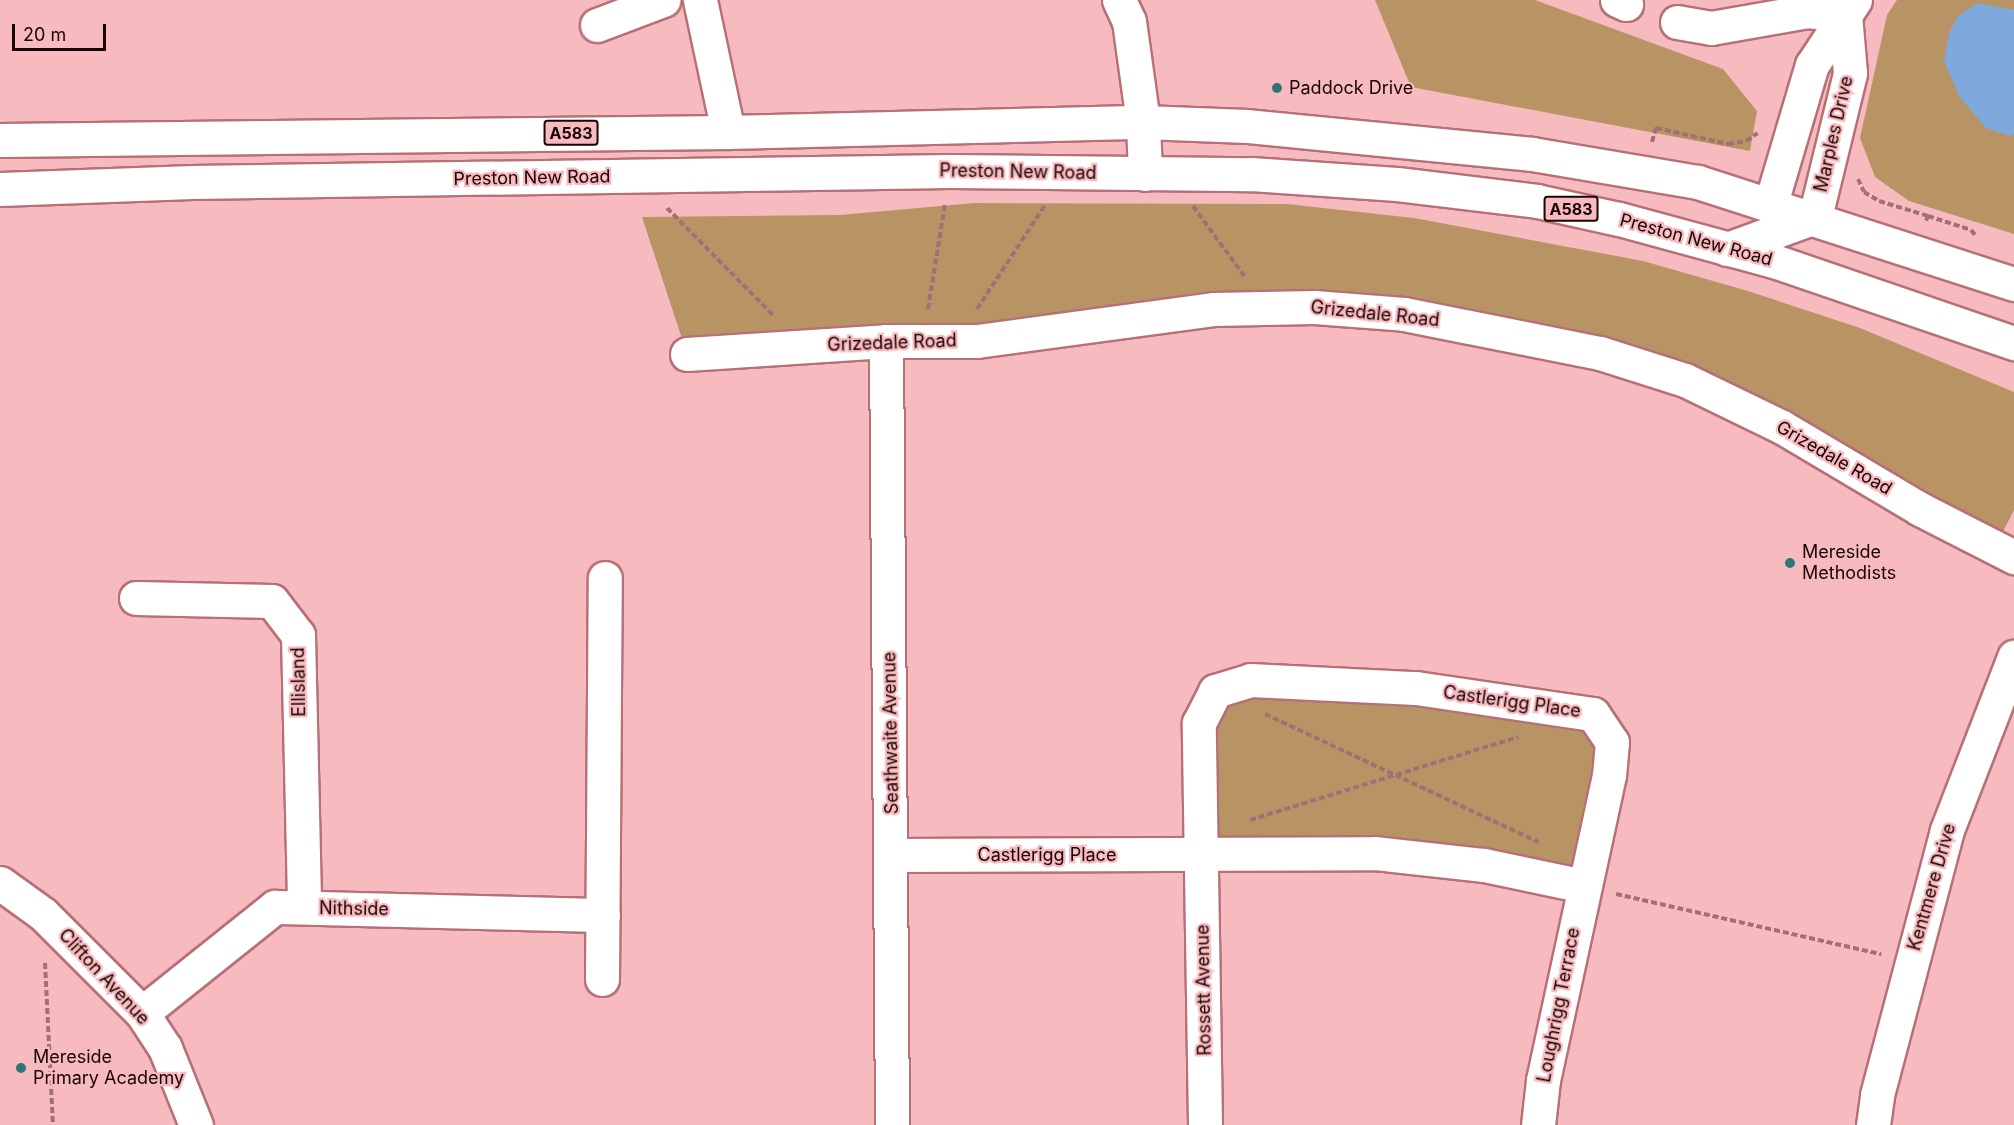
<!DOCTYPE html>
<html>
<head>
<meta charset="utf-8">
<style>
	body { margin:0 }
	#map { position:relative; width:2014px; height:1125px; overflow:hidden; background:#f7babe; font-family:Inter,sans-serif }
	div>[style] { position:absolute }
	.green>* { inset:0; background:#b89465 }
	.water>* { inset:0; background:#7fa8db }
	.path>* { height:4px; margin-top:-2px; transform-origin:0; background:repeating-linear-gradient(90deg,#9f7175 0 6px,transparent 0 9px) }
	.roads { filter:drop-shadow(2px 0 #b67076) drop-shadow(-2px 0 #b67076) drop-shadow(0 2px #b67076) drop-shadow(0 -2px #b67076) }
	.street>* { height:33px; margin:-16.5px; padding:0 16.5px; transform-origin:16.5px; border-radius:16.5px; background:#fff }
	.highway>* { height:33px; margin:-16.5px; padding:0 16.5px; transform-origin:16.5px; border-radius:16.5px; background:#fff }
	.dots>* { width:16px; height:16px; translate:-50% -50%; box-sizing:border-box; border:3px solid #f7babe; border-radius:50% }
	span { translate:-50% -50%; white-space:nowrap; text-align:center; line-height:1.15; -webkit-text-stroke:4.5px #f7babe; paint-order:stroke }
	.shield-label span { padding:2px 4px; background:#f7babe; border:2px solid; border-radius:4px; -webkit-text-stroke-width:0 }
	.shield-label { font-size:16px; color:#1a0306; font-weight:700 }
	.poi-label { font-size:18px; color:#1a0306 }
	.left { translate:0 -50%; text-align:left }
	.street-label { font-size:18px; color:#1a0306 }
	.scale { position:absolute; left:12px; top:24px; width:94px; height:27px; box-sizing:border-box; border:3px solid #1a0306; border-top:0; padding-left:8px; font-size:18px; line-height:21px; white-space:nowrap; color:#1a0306; -webkit-text-stroke:4px #f7babe; paint-order:stroke }
</style>
</head>
<body>
<div id="map">
	<div class="green">
		<i style="clip-path:polygon(1375px 0,1535px 0,1723px 69px,1757px 111px,1750px 151px,1411px 87px)"></i>
		<i style="clip-path:polygon(1897px 0,2014px 0,2014px 234px,1909px 201px,1875px 177px,1860px 138px,1887px 15px)"></i>
		<i style="clip-path:polygon(974px 203px,1287px 204px,1414px 218px,1643px 261px,1748px 291px,1860px 328px,2014px 392px,2014px 510px,1995px 547px,1685px 380px,1404px 314px,687px 354px,642px 217px,840px 215px)"></i>
		<i style="clip-path:polygon(1215px 691px,1593px 714px,1612px 742px,1584px 886px,1484px 865px,1202px 856px)"></i>
	</div>
	<div class="water">
		<i style="clip-path:polygon(1977px 3px,2014px 10px,2014px 134px,2010px 136px,1986px 128px,1959px 96px,1944px 61px,1949px 33px,1958px 16px)"></i>
	</div>
	<div class="path">
		<i style="left:1652px;top:142px;width:15px;rotate:-74deg"></i>
		<i style="left:1656px;top:128px;width:74px;rotate:12.5deg"></i>
		<i style="left:1728px;top:144px;width:18px;rotate:-9deg"></i>
		<i style="left:1746px;top:141px;width:14px;rotate:-34deg"></i>
		<i style="left:1858px;top:179px;width:14px;rotate:65deg"></i>
		<i style="left:1864px;top:192px;width:17px;rotate:31deg"></i>
		<i style="left:1879px;top:201px;width:51px;rotate:17deg"></i>
		<i style="left:1928px;top:216px;width:5px;rotate:112deg"></i>
		<i style="left:1193px;top:206px;width:88px;rotate:53.8deg"></i>
		<i style="left:667px;top:208px;width:152px;rotate:45.3deg"></i>
		<i style="left:1928px;top:216px;width:45px;rotate:18deg"></i>
		<i style="left:1971px;top:230px;width:8px;rotate:50deg"></i>
		<i style="left:928px;top:309px;width:106px;rotate:-80.8deg"></i>
		<i style="left:977px;top:309px;width:124px;rotate:-56.8deg"></i>
		<i style="left:1265px;top:714px;width:302px;rotate:25.1deg"></i>
		<i style="left:1250px;top:820px;width:281px;rotate:-17.2deg"></i>
		<i style="left:1616px;top:894px;width:272px;rotate:12.8deg"></i>
		<i style="left:45px;top:963px;width:162px;rotate:87.2deg"></i>
	</div>
	<div class="roads">
		<div class="street">
			<i style="left:700px;top:0;width:135px;rotate:78deg"></i>
			<i style="left:1119px;top:0;width:23px;rotate:65deg"></i>
			<i style="left:1129px;top:21px;width:102px;rotate:82.1deg"></i>
			<i style="left:1143px;top:122px;width:52px;rotate:87.8deg"></i>
			<i style="left:1617px;top:0;width:10px;rotate:24deg"></i>
			<i style="left:1677px;top:22px;width:35px;rotate:10deg"></i>
			<i style="left:1711px;top:28px;width:97px;rotate:-10deg"></i>
			<i style="left:1807px;top:11px;width:38px;rotate:6deg"></i>
			<i style="left:597px;top:25px;width:71px;rotate:-20.7deg"></i>
			<i style="left:1771px;top:203px;width:144px;rotate:-73.5deg"></i>
			<i style="left:1812px;top:65px;width:78px;rotate:-56.5deg"></i>
			<i style="left:1815px;top:217px;width:148px;rotate:-76.3deg"></i>
			<i style="left:1850px;top:73px;width:58px;rotate:-94.9deg"></i>
			<i style="left:886px;top:341px;width:784px;rotate:89.56deg"></i>
			<i style="left:687px;top:354px;width:199px;rotate:-3.7deg"></i>
			<i style="left:886px;top:341px;width:91px"></i>
			<i style="left:977px;top:341px;width:238px;rotate:-7.7deg"></i>
			<i style="left:1213px;top:309px;width:101px;rotate:-1.1deg"></i>
			<i style="left:1314px;top:307px;width:90px;rotate:4.4deg"></i>
			<i style="left:1404px;top:314px;width:200px;rotate:11.3deg"></i>
			<i style="left:1600px;top:353px;width:89px;rotate:17.6deg"></i>
			<i style="left:1685px;top:380px;width:108px;rotate:25.9deg"></i>
			<i style="left:1782px;top:427px;width:161px;rotate:30.7deg"></i>
			<i style="left:1920px;top:509px;width:106px;rotate:27.1deg"></i>
			<i style="left:136px;top:598px;width:136px;rotate:1.3deg"></i>
			<i style="left:272px;top:601px;width:43px;rotate:52.6deg"></i>
			<i style="left:298px;top:635px;width:272px;rotate:88.7deg"></i>
			<i style="left:892px;top:855px;width:483px;rotate:-0.2deg"></i>
			<i style="left:1375px;top:853px;width:110px;rotate:6.3deg"></i>
			<i style="left:1484px;top:865px;width:102px;rotate:11.9deg"></i>
			<i style="left:0;top:883px;width:53px;rotate:35.8deg"></i>
			<i style="left:43px;top:914px;width:140px;rotate:45deg"></i>
			<i style="left:142px;top:1013px;width:42px;rotate:56.7deg"></i>
			<i style="left:165px;top:1048px;width:83px;rotate:68.1deg"></i>
			<i style="left:602px;top:979px;width:401px;rotate:-89.6deg"></i>
			<i style="left:142px;top:1013px;width:170px;rotate:-38.6deg"></i>
			<i style="left:275px;top:907px;width:328px;rotate:1.4deg"></i>
			<i style="left:1205px;top:1125px;width:402px;rotate:-90.9deg"></i>
			<i style="left:1199px;top:723px;width:36px;rotate:-63deg"></i>
			<i style="left:1215px;top:691px;width:37px;rotate:-17deg"></i>
			<i style="left:1250px;top:680px;width:166px;rotate:2.8deg"></i>
			<i style="left:1416px;top:688px;width:179px;rotate:8.4deg"></i>
			<i style="left:1593px;top:714px;width:34px;rotate:56deg"></i>
			<i style="left:1612px;top:742px;width:33px;rotate:95deg"></i>
			<i style="left:1609px;top:775px;width:312px;rotate:102.2deg"></i>
			<i style="left:1543px;top:1080px;width:45px;rotate:96.3deg"></i>
			<i style="left:1873px;top:1125px;width:30px;rotate:-82deg"></i>
			<i style="left:1877px;top:1095px;width:274px;rotate:-75.2deg"></i>
			<i style="left:1947px;top:830px;width:186px;rotate:-68.8deg"></i>
		</div>
		<div class="highway">
			<i style="left:0;top:140px;width:728px;rotate:-0.63deg"></i>
			<i style="left:728px;top:132px;width:415px;rotate:-1.4deg"></i>
			<i style="left:1143px;top:122px;width:104px;rotate:2.2deg"></i>
			<i style="left:1247px;top:126px;width:286px;rotate:5.6deg"></i>
			<i style="left:1532px;top:154px;width:168px;rotate:9.6deg"></i>
			<i style="left:1698px;top:182px;width:332px;rotate:17.9deg"></i>
			<i style="left:0;top:189px;width:192px;rotate:-2.1deg"></i>
			<i style="left:192px;top:182px;width:758px;rotate:-0.83deg"></i>
			<i style="left:950px;top:171px;width:301px;rotate:0.6deg"></i>
			<i style="left:1251px;top:174px;width:146px;rotate:3.9deg"></i>
			<i style="left:1397px;top:184px;width:141px;rotate:6.9deg"></i>
			<i style="left:1537px;top:201px;width:84px;rotate:12.4deg"></i>
			<i style="left:1619px;top:219px;width:161px;rotate:15.2deg"></i>
			<i style="left:1774px;top:261px;width:254px;rotate:18.9deg"></i>
			<i style="left:1727px;top:249px;width:94px;rotate:-20deg"></i>
		</div>
	</div>
	<div class="dots">
		<i style="left:1277px;top:88px;background:#2d7675"></i>
		<i style="left:1790px;top:563px;background:#2d7675"></i>
		<i style="left:21px;top:1068px;background:#2d7675"></i>
	</div>
	<div class="shield-label">
		<span style="left:571px;top:133px">A583</span>
		<span style="left:1571px;top:209px">A583</span>
	</div>
	<div class="poi-label">
		<span class="left" style="left:1289px;top:88px">Paddock Drive</span>
		<span class="left" style="left:1802px;top:563px">Mereside<br>Methodists</span>
		<span class="left" style="left:33px;top:1068px">Mereside<br>Primary Academy</span>
	</div>
	<div class="street-label">
		<span style="left:1834px;top:134px;rotate:-77deg">Marples Drive</span>
		<span style="left:1018px;top:172px;rotate:1deg">Preston New Road</span>
		<span style="left:532px;top:178px;rotate:-1deg">Preston New Road</span>
		<span style="left:1696px;top:240px;rotate:15deg">Preston New Road</span>
		<span style="left:1375px;top:314px;rotate:6deg">Grizedale Road</span>
		<span style="left:892px;top:343px;rotate:-2deg">Grizedale Road</span>
		<span style="left:1834px;top:458px;rotate:30deg">Grizedale Road</span>
		<span style="left:299px;top:682px;rotate:-91deg">Ellisland</span>
		<span style="left:1512px;top:702px;rotate:8deg">Castlerigg Place</span>
		<span style="left:891px;top:733px;rotate:-91deg">Seathwaite Avenue</span>
		<span style="left:1047px;top:855px">Castlerigg Place</span>
		<span style="left:1932px;top:887px;rotate:-74deg">Kentmere Drive</span>
		<span style="left:354px;top:909px;rotate:1deg">Nithside</span>
		<span style="left:104px;top:977px;rotate:47deg">Clifton Avenue</span>
		<span style="left:1204px;top:990px;rotate:-91deg">Rossett Avenue</span>
		<span style="left:1559px;top:1005px;rotate:-79deg">Loughrigg Terrace</span>
	</div>
	<div class="scale">20 m</div>
</div>
</body>
</html>
